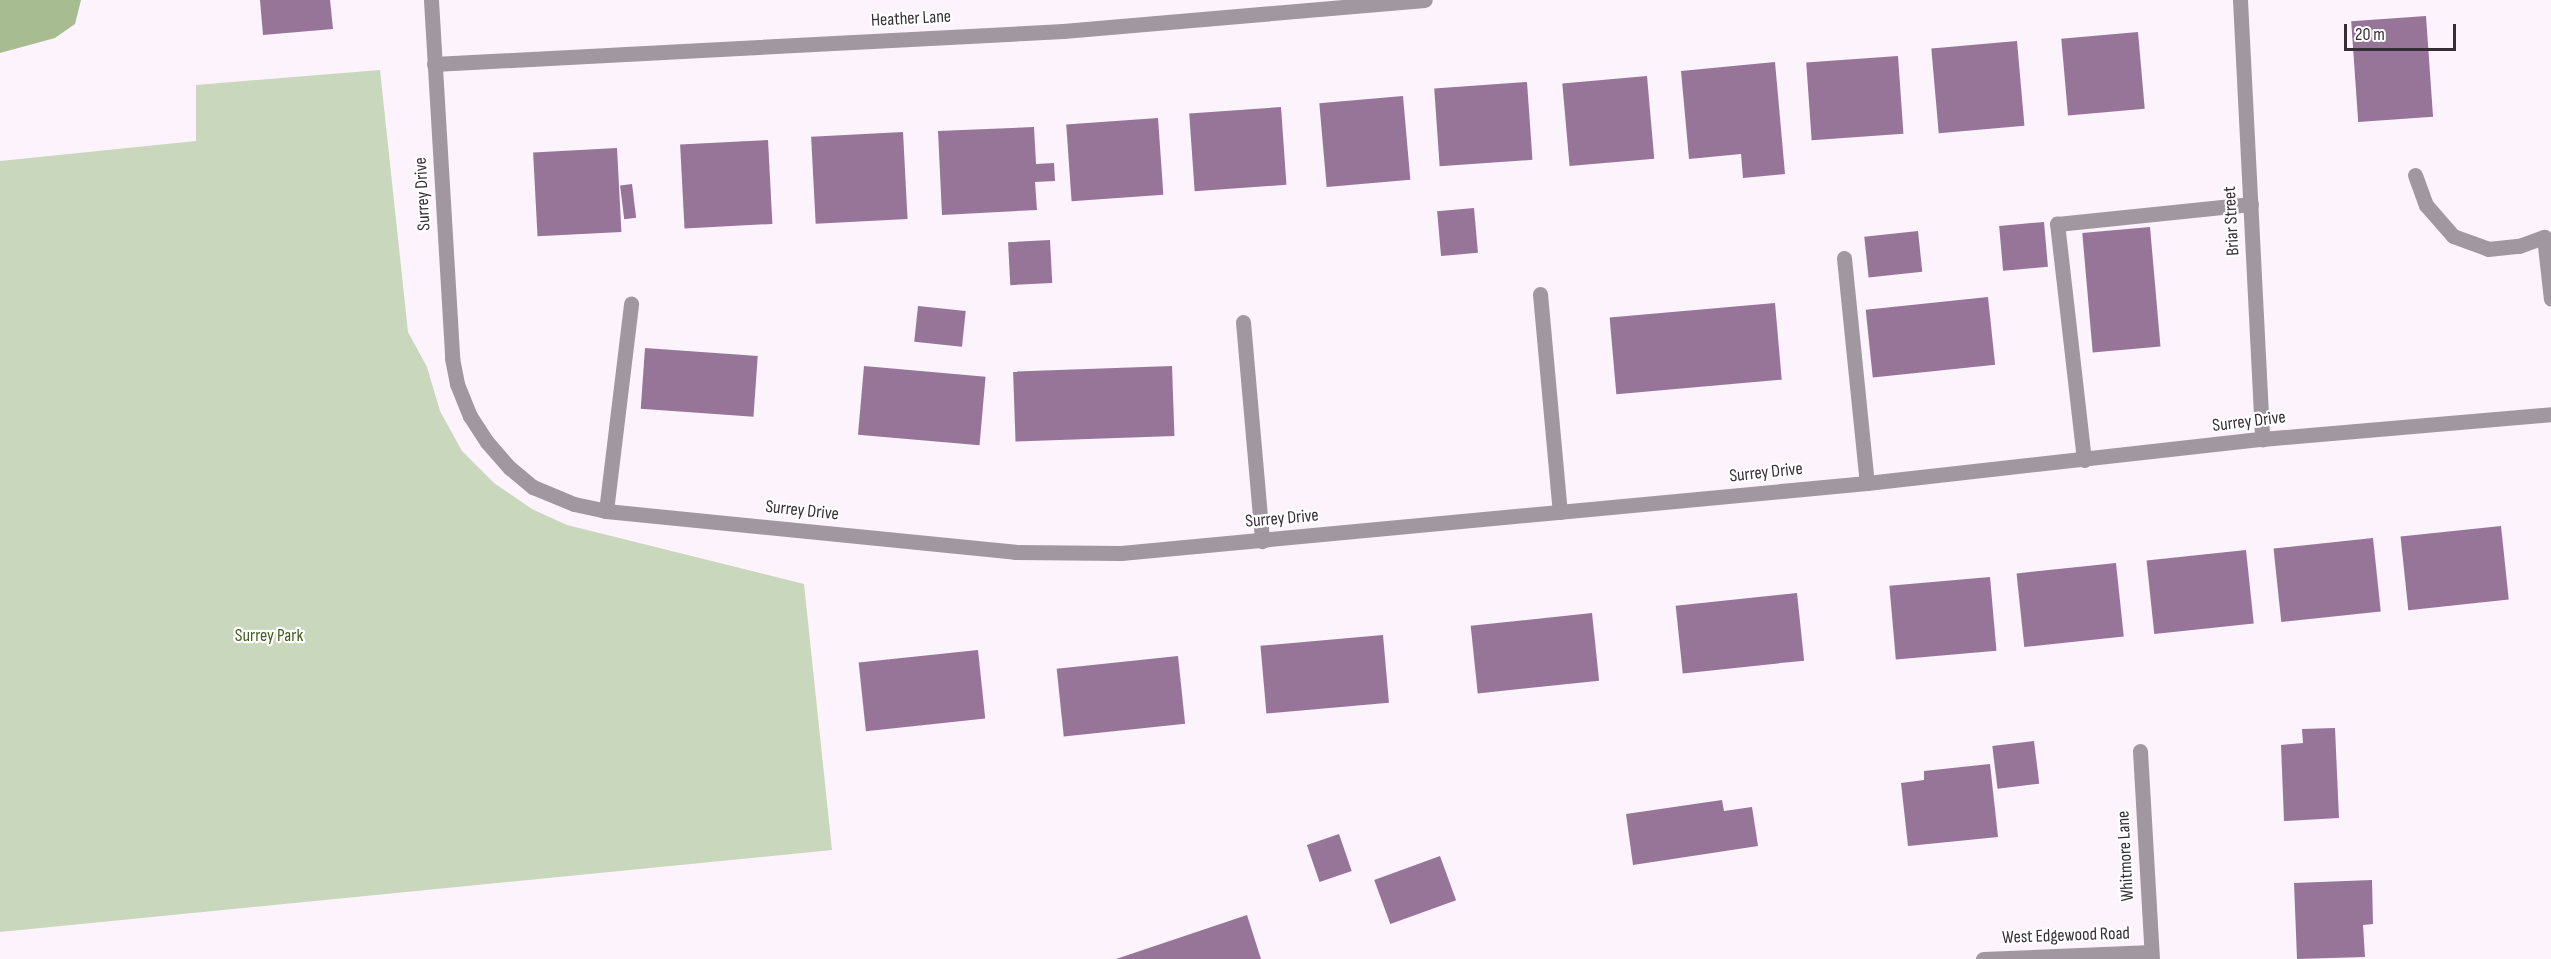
<!DOCTYPE html>
<html>
<head>
<meta charset="utf-8">
<style>
	body { margin:0 }
	#map { position:relative; width:2551px; height:959px; overflow:hidden; background:#fcf3fd; font-family:"Sofia Sans Condensed",sans-serif }
	div>[style] { position:absolute }
	.green>* { inset:0; background:#c9d7bc }
	.water>* { inset:0; background:#a7bd91 }
	.building>* { inset:0; background:#967599; transform-origin:0 0 }
	.lane>* { height:15px; margin:-7.5px; padding:0 7.5px; transform-origin:7.5px; border-radius:7.5px; background:#a097a1 }
	.street>* { height:15px; margin:-7.5px; padding:0 7.5px; transform-origin:7.5px; border-radius:7.5px; background:#a097a1 }
	span { translate:-50% -50%; white-space:nowrap; text-align:center; line-height:1.15; -webkit-text-stroke:4.5px #fff; paint-order:stroke }
	.street-label { font-size:18px; color:#362d37 }
	.park-label { font-size:18px; color:#425e1e }
	.scale { position:absolute; left:2344px; top:24px; width:112px; height:27px; box-sizing:border-box; border:3px solid #362d37; border-top:0; padding-left:8px; font-size:18px; line-height:21px; white-space:nowrap; color:#362d37; -webkit-text-stroke:4px #fff; paint-order:stroke }
</style>
</head>
<body>
<div id="map">
	<div class="green">
		<i style="clip-path:polygon(380px 70px,408px 332px,427px 367px,440px 411px,462px 451px,494px 483px,532px 509px,567px 525px,804px 584px,832px 850px,0 932px,0 161px,196px 141px,196px 85px)"></i>
	</div>
	<div class="water">
		<i style="clip-path:polygon(0 0,81px 0,75px 24px,55px 38px,0 53px)"></i>
	</div>
	<div class="building">
		<i style="clip-path:polygon(260px 0,330px 0,333px 29px,263px 35px)"></i>
		<i style="left:2426px;top:16px;width:101px;height:75px;rotate:86deg"></i>
		<i style="left:2138px;top:32px;width:77px;height:77px;rotate:85deg"></i>
		<i style="left:2017px;top:41px;width:85px;height:86px;rotate:85deg"></i>
		<i style="left:1898px;top:56px;width:78px;height:92px;rotate:86deg"></i>
		<i style="clip-path:polygon(1775px 62px,1785px 174px,1743px 178px,1741px 154px,1689px 159px,1681px 71px)"></i>
		<i style="left:1647px;top:76px;width:83px;height:85px;rotate:85deg"></i>
		<i style="left:1527px;top:82px;width:78px;height:93px;rotate:86deg"></i>
		<i style="left:1403px;top:96px;width:84px;height:84px;rotate:85deg"></i>
		<i style="left:1281px;top:107px;width:78px;height:92px;rotate:86deg"></i>
		<i style="left:1158px;top:118px;width:77px;height:92px;rotate:86deg"></i>
		<i style="clip-path:polygon(1034px 127px,1036px 164px,1054px 163px,1055px 181px,1035px 182px,1037px 210px,942px 215px,938px 131px)"></i>
		<i style="left:903px;top:132px;width:87px;height:92px;rotate:87deg"></i>
		<i style="left:768px;top:140px;width:84px;height:88px;rotate:87deg"></i>
		<i style="left:617px;top:148px;width:84px;height:84px;rotate:87deg"></i>
		<i style="left:632px;top:184px;width:34px;height:12px;rotate:83deg"></i>
		<i style="left:1474px;top:208px;width:45px;height:37px;rotate:85deg"></i>
		<i style="left:2044px;top:222px;width:45px;height:45px;rotate:85deg"></i>
		<i style="left:2150px;top:227px;width:120px;height:68px;rotate:85deg"></i>
		<i style="left:1918px;top:231px;width:41px;height:54px;rotate:84deg"></i>
		<i style="left:1050px;top:240px;width:43px;height:42px;rotate:87deg"></i>
		<i style="left:1988px;top:297px;width:68px;height:123px;rotate:84deg"></i>
		<i style="left:1775px;top:303px;width:77px;height:166px;rotate:85deg"></i>
		<i style="left:918px;top:306px;width:48px;height:36px;rotate:6deg"></i>
		<i style="left:645px;top:348px;width:113px;height:61px;rotate:4deg"></i>
		<i style="left:864px;top:366px;width:122px;height:69px;rotate:5deg"></i>
		<i style="left:1172px;top:366px;width:70px;height:159px;rotate:88deg"></i>
		<i style="left:2501px;top:526px;width:74px;height:101px;rotate:84deg"></i>
		<i style="left:2373px;top:538px;width:74px;height:100px;rotate:84deg"></i>
		<i style="left:2246px;top:550px;width:74px;height:100px;rotate:84deg"></i>
		<i style="left:2116px;top:563px;width:74px;height:100px;rotate:84deg"></i>
		<i style="left:1990px;top:577px;width:74px;height:101px;rotate:85deg"></i>
		<i style="left:1797px;top:593px;width:68px;height:122px;rotate:84deg"></i>
		<i style="left:1592px;top:613px;width:68px;height:122px;rotate:84deg"></i>
		<i style="left:1383px;top:635px;width:68px;height:123px;rotate:85deg"></i>
		<i style="left:978px;top:650px;width:69px;height:120px;rotate:84deg"></i>
		<i style="left:1178px;top:656px;width:68px;height:122px;rotate:84deg"></i>
		<i style="clip-path:polygon(2335px 728px,2339px 818px,2284px 821px,2281px 745px,2303px 743px,2302px 729px)"></i>
		<i style="left:2034px;top:741px;width:43px;height:42px;rotate:83deg"></i>
		<i style="clip-path:polygon(1990px 764px,1998px 837px,1908px 846px,1901px 783px,1924px 780px,1924px 771px)"></i>
		<i style="clip-path:polygon(1722px 800px,1724px 811px,1752px 807px,1758px 846px,1633px 865px,1626px 814px)"></i>
		<i style="left:1339px;top:834px;width:39px;height:34px;rotate:71deg"></i>
		<i style="left:1440px;top:856px;width:47px;height:70px;rotate:70deg"></i>
		<i style="clip-path:polygon(2372px 880px,2373px 924px,2363px 925px,2365px 957px,2297px 959px,2294px 883px)"></i>
		<i style="clip-path:polygon(1247px 915px,1261px 959px,1116px 959px)"></i>
	</div>
	<div class="lane">
		<i style="left:2415px;top:175px;width:32px;rotate:70deg"></i>
		<i style="left:2426px;top:205px;width:41px;rotate:48.9deg"></i>
		<i style="left:2453px;top:236px;width:37px;rotate:20deg"></i>
		<i style="left:2488px;top:249px;width:31px;rotate:-6deg"></i>
		<i style="left:2519px;top:246px;width:27px;rotate:-20deg"></i>
		<i style="left:2544px;top:237px;width:62px;rotate:83.6deg"></i>
		<i style="left:1844px;top:258px;width:226px;rotate:84.2deg"></i>
		<i style="left:1540px;top:294px;width:219px;rotate:84.8deg"></i>
		<i style="left:1243px;top:322px;width:220px;rotate:85deg"></i>
		<i style="left:2084px;top:460px;width:238px;rotate:-96.5deg"></i>
		<i style="left:2057px;top:224px;width:195px;rotate:-5.9deg"></i>
		<i style="left:606px;top:511px;width:209px;rotate:-83.1deg"></i>
	</div>
	<div class="street">
		<i style="left:431px;top:0;width:359px;rotate:86.6deg"></i>
		<i style="left:452px;top:358px;width:26px;rotate:79deg"></i>
		<i style="left:457px;top:384px;width:35px;rotate:68deg"></i>
		<i style="left:470px;top:416px;width:31px;rotate:57deg"></i>
		<i style="left:487px;top:442px;width:35px;rotate:49deg"></i>
		<i style="left:510px;top:468px;width:30px;rotate:40deg"></i>
		<i style="left:533px;top:487px;width:44px;rotate:22.5deg"></i>
		<i style="left:574px;top:504px;width:33px;rotate:12deg"></i>
		<i style="left:606px;top:511px;width:411px;rotate:5.7deg"></i>
		<i style="left:1015px;top:552px;width:106px;rotate:0.5deg"></i>
		<i style="left:1121px;top:553px;width:749px;rotate:-5.36deg"></i>
		<i style="left:1867px;top:483px;width:397px;rotate:-6.4deg"></i>
		<i style="left:2262px;top:439px;width:290px;rotate:-4.9deg"></i>
		<i style="left:2240px;top:0;width:440px;rotate:87.1deg"></i>
		<i style="left:434px;top:64px;width:630px;rotate:-3deg"></i>
		<i style="left:1063px;top:31px;width:363px;rotate:-4.9deg"></i>
		<i style="left:2140px;top:751px;width:208px;rotate:86.7deg"></i>
		<i style="left:1983px;top:959px;width:168px;rotate:-2.4deg"></i>
	</div>
	<div class="street-label">
		<span style="left:911px;top:19px;rotate:-3deg">Heather Lane</span>
		<span style="left:423px;top:194px;rotate:-93deg">Surrey Drive</span>
		<span style="left:2232px;top:221px;rotate:-93deg">Briar Street</span>
		<span style="left:2249px;top:422px;rotate:-7deg">Surrey Drive</span>
		<span style="left:1766px;top:473px;rotate:-6deg">Surrey Drive</span>
		<span style="left:802px;top:511px;rotate:6deg">Surrey Drive</span>
		<span style="left:1282px;top:519px;rotate:-5deg">Surrey Drive</span>
		<span style="left:2126px;top:856px;rotate:-93deg">Whitmore Lane</span>
		<span style="left:2066px;top:936px;rotate:-2deg">West Edgewood Road</span>
	</div>
	<div class="park-label">
		<span style="left:269px;top:636px">Surrey Park</span>
	</div>
	<div class="scale">20 m</div>
</div>
</body>
</html>
